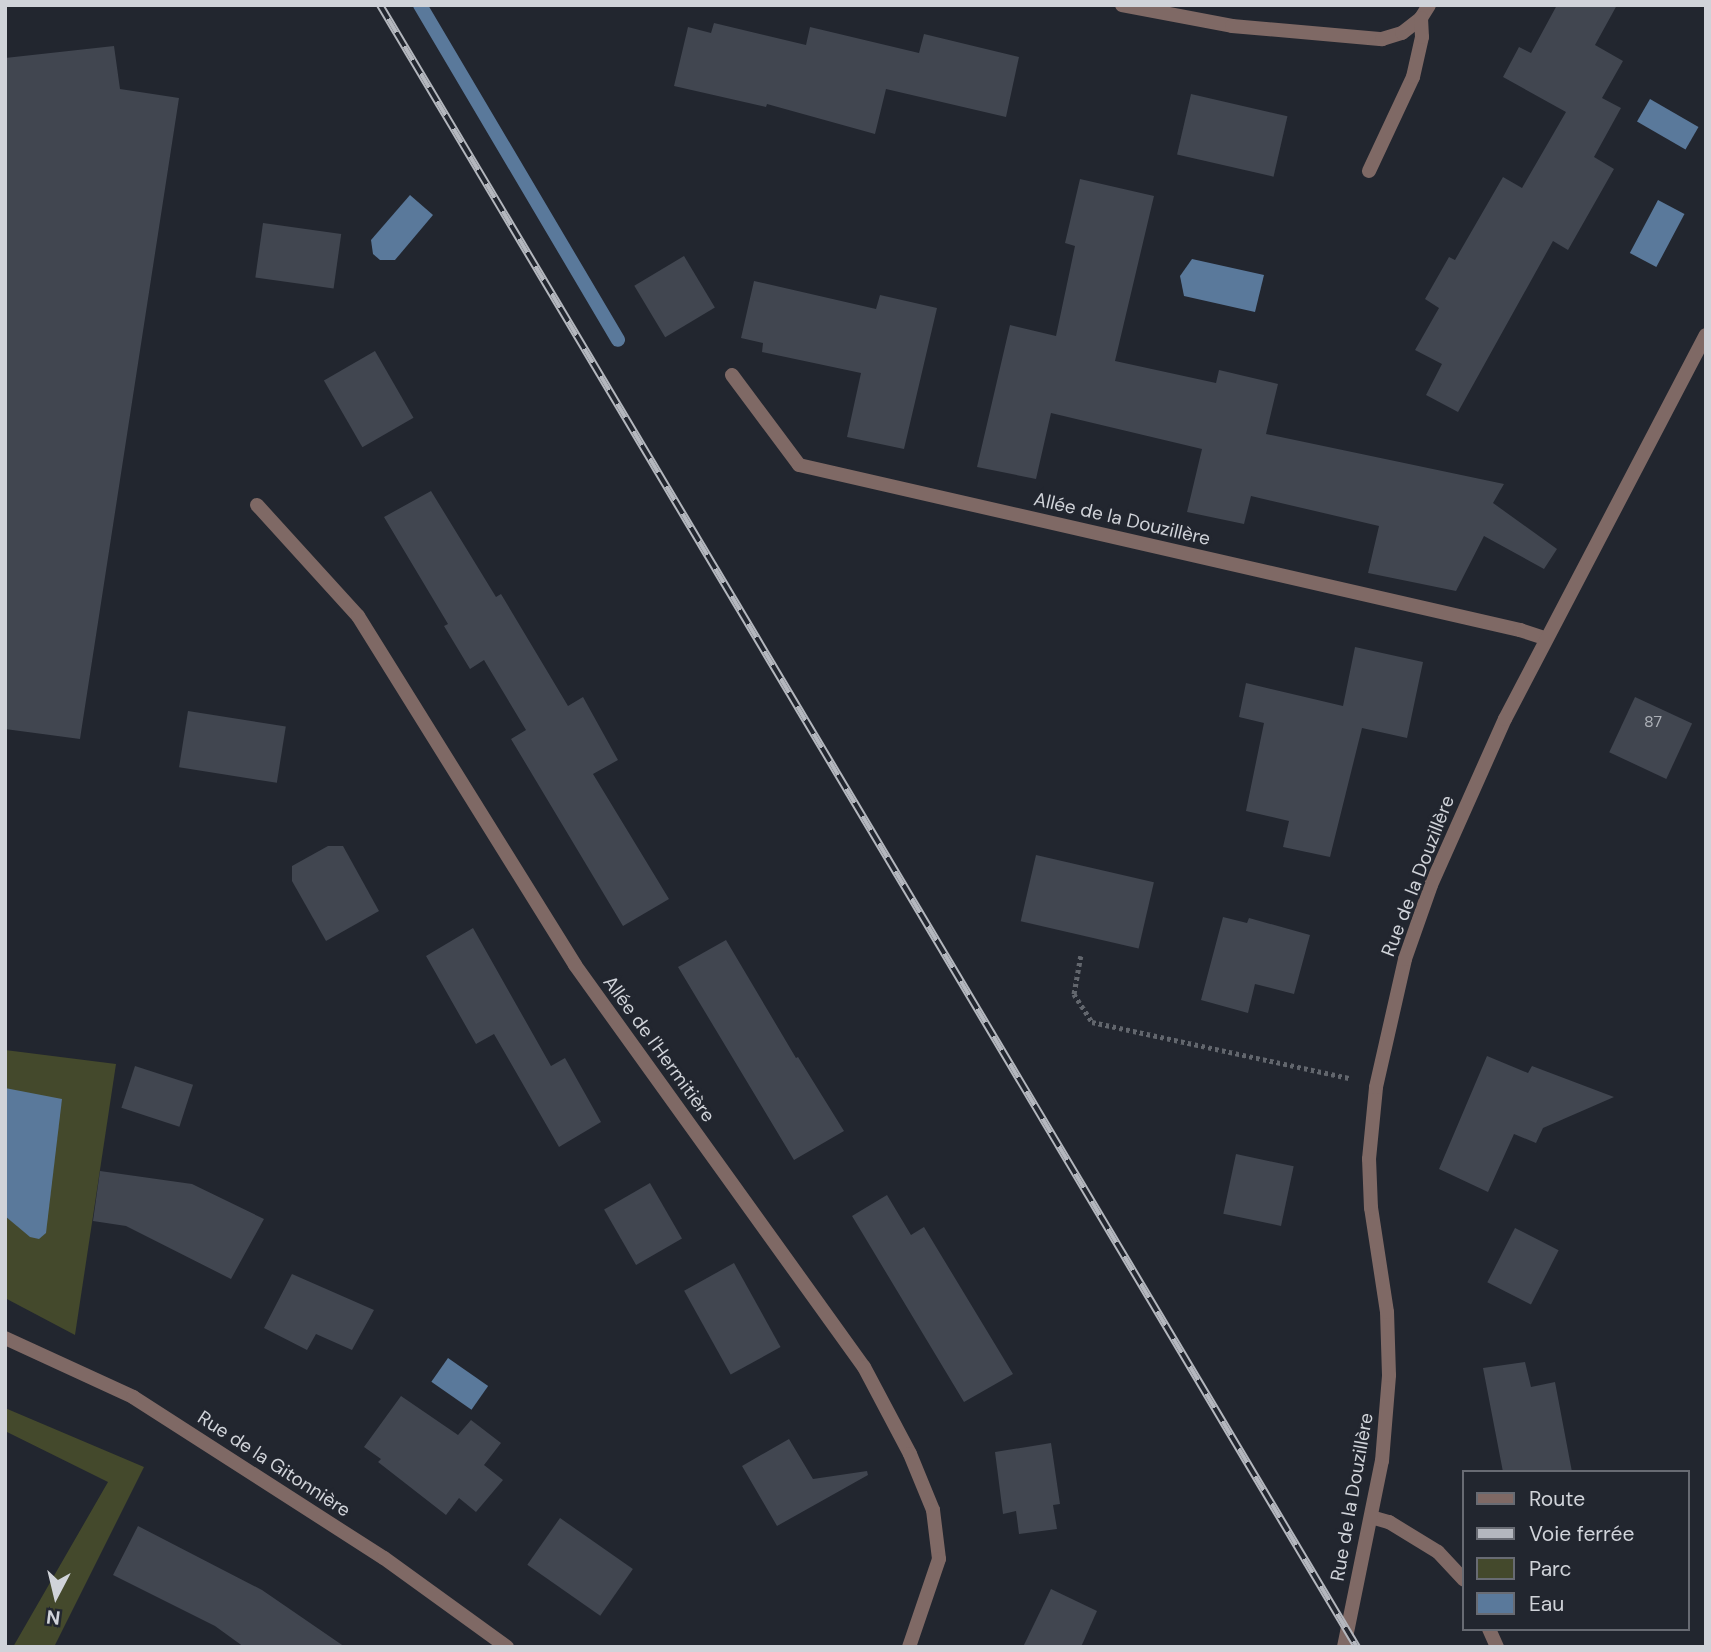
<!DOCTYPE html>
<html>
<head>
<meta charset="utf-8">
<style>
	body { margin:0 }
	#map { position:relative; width:1711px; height:1652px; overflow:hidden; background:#22262f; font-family:"DM Sans",sans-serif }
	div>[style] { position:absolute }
	.green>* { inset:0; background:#44492c }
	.water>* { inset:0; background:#5a799b; transform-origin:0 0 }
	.stream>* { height:14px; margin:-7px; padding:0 7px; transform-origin:7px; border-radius:7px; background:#5a799b }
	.building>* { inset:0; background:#414650; transform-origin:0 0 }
	.path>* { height:4.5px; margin-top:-2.25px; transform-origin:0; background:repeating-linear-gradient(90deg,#62666d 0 3.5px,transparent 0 7px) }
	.street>* { height:14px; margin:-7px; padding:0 7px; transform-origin:7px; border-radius:7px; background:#7f6965 }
	.rail>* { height:8px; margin-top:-4px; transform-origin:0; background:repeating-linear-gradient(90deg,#22262f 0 16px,#b4b7be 0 32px); box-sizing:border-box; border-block:2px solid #b4b7be }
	span { translate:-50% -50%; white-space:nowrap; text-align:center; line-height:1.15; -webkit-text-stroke:6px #22262f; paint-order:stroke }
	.number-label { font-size:16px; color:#acb0b7 }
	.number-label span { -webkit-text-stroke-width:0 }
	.street-label { font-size:19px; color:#d0d3d9 }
	.frame { position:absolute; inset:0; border:7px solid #d0d3d9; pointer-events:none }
	.legend { position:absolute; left:1462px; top:1470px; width:228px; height:161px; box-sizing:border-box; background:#22262f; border:2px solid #686b73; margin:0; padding:9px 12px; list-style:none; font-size:21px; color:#d0d3d9 }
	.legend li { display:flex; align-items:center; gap:14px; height:35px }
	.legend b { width:35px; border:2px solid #686b73 }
	.north { position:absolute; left:21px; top:1561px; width:70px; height:70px; -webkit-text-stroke:5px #22262f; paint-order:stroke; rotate:187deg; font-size:19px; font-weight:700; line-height:28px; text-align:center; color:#d0d3d9 }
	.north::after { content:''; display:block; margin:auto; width:24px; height:32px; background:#d0d3d9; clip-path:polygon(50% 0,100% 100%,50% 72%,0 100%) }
</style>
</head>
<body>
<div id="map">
	<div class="green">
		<i style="clip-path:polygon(5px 1050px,116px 1064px,75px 1335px,5px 1298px)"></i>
		<i style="clip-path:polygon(5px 1408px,144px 1467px,54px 1647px,13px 1647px,108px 1482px,5px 1431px)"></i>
	</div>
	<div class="water">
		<i style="left:1650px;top:99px;width:56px;height:26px;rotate:30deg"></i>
		<i style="clip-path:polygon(410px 195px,433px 215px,395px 260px,380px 260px,373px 254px,371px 240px)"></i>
		<i style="left:1658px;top:200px;width:30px;height:60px;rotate:28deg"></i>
		<i style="clip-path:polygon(1192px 259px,1264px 275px,1255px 312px,1184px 296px,1180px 276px)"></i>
		<i style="clip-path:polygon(5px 1088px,62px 1099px,46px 1233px,39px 1239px,30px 1237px,5px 1216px)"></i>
		<i style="left:448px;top:1358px;width:49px;height:29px;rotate:35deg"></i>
	</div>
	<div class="stream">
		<i style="left:420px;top:5px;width:389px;rotate:59.4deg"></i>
	</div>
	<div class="building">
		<i style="clip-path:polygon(1557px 5px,1617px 5px,1595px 45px,1623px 61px,1602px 98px,1621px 108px,1594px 157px,1614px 169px,1568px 250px,1553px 241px,1458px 412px,1426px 395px,1442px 364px,1415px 350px,1439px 308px,1425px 299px,1449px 257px,1455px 260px,1503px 177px,1522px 188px,1566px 112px,1503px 77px,1519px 47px,1531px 53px)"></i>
		<i style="clip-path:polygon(714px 23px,806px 45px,810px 27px,919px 53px,924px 34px,1019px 57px,1006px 117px,886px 89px,875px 134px,767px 104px,766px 107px,674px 86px,688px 27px,711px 33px)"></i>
		<i style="clip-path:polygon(114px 46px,120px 89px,179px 98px,80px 739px,5px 729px,5px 58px)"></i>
		<i style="left:1191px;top:94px;width:99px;height:62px;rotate:13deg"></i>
		<i style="clip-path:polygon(1080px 179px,1154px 196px,1115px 361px,1216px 383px,1219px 370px,1278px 384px,1266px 434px,1504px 484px,1493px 503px,1557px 549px,1544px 569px,1484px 536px,1456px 591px,1368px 573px,1379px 526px,1251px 496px,1244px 524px,1187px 512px,1202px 449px,1051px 413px,1036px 479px,977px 467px,1010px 325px,1056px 336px,1075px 246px,1065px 243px)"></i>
		<i style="left:263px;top:223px;width:79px;height:55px;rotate:8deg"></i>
		<i style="left:684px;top:256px;width:60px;height:58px;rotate:59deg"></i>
		<i style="clip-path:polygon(754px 281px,876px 309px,880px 295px,937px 308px,904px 449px,847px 437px,861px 373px,762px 352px,763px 343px,741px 338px)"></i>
		<i style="left:375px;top:351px;width:77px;height:59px;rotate:60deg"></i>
		<i style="clip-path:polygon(431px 491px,496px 597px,501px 594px,568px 706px,583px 697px,618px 760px,593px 774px,669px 899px,623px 926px,511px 739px,526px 730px,484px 660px,470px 669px,444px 626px,448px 624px,384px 517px)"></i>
		<i style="clip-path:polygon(1355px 647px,1423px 662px,1407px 738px,1362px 728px,1330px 857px,1283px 847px,1289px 821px,1246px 811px,1264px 723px,1239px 717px,1246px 683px,1343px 706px)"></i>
		<i style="left:1635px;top:697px;width:63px;height:61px;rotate:25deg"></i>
		<i style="left:188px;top:711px;width:99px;height:57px;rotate:9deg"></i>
		<i style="clip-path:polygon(328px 846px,343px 846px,379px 911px,326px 941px,292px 881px,292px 866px)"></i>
		<i style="left:1036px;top:855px;width:121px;height:68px;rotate:13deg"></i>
		<i style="clip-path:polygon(1223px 917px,1247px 923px,1249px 918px,1310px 935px,1294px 994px,1255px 984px,1248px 1013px,1201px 1000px)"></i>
		<i style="clip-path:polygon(473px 928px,551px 1066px,565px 1058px,601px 1122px,559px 1147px,494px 1034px,476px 1044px,426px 956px)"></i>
		<i style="clip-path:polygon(726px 940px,796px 1058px,798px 1057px,844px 1131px,794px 1160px,678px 967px)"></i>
		<i style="clip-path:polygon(1487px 1056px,1528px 1073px,1532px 1066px,1614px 1097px,1543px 1128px,1536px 1143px,1514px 1134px,1488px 1192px,1439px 1169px)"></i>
		<i style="left:135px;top:1066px;width:61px;height:44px;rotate:18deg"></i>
		<i style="left:1236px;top:1154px;width:59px;height:61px;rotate:12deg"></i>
		<i style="clip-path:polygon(100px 1171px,192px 1184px,264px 1219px,231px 1279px,126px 1226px,93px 1221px)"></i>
		<i style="left:650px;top:1183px;width:64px;height:53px;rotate:60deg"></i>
		<i style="clip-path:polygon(887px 1195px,911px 1235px,924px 1227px,1013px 1374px,964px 1402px,852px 1216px)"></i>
		<i style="left:1515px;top:1228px;width:49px;height:61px;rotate:27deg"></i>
		<i style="left:734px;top:1263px;width:96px;height:57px;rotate:61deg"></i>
		<i style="clip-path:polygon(292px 1274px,374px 1310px,352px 1350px,316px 1334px,307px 1350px,264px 1328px)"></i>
		<i style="clip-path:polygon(1525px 1362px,1531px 1387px,1555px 1382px,1572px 1472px,1503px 1472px,1483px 1368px)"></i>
		<i style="clip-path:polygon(401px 1396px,458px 1435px,471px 1420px,501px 1443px,484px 1465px,503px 1480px,476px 1512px,459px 1498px,446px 1515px,378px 1462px,381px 1459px,364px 1447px)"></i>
		<i style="clip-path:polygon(789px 1439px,813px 1479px,867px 1471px,868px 1475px,777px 1526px,742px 1466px)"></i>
		<i style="clip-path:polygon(1051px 1443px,1060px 1504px,1053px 1505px,1057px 1529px,1019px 1534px,1016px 1511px,1003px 1514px,995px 1452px)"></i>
		<i style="left:560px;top:1518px;width:89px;height:57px;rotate:35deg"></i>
		<i style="clip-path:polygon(138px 1526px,262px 1590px,345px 1647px,244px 1647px,215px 1626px,113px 1575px)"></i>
		<i style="clip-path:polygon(1051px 1589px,1097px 1611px,1081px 1647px,1023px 1647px)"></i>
	</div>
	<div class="path">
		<i style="left:1081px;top:956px;width:39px;rotate:100deg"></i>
		<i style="left:1074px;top:994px;width:33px;rotate:57deg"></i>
		<i style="left:1092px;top:1022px;width:263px;rotate:12.3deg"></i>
	</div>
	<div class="street">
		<i style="left:1122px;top:5px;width:112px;rotate:10.8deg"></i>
		<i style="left:1232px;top:26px;width:151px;rotate:5deg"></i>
		<i style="left:1382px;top:39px;width:21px;rotate:-17deg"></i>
		<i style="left:1402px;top:33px;width:24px;rotate:-38deg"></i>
		<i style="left:1421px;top:18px;width:15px;rotate:-58deg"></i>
		<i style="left:1369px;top:171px;width:104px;rotate:-64.9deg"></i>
		<i style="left:1413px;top:77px;width:41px;rotate:-77.3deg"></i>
		<i style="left:1422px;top:37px;width:19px;rotate:-93deg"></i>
		<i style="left:732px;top:375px;width:112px;rotate:53.3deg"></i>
		<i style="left:799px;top:465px;width:740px;rotate:12.89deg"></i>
		<i style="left:1520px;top:630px;width:26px;rotate:18deg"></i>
		<i style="left:257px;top:505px;width:150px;rotate:47.7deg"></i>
		<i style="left:358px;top:616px;width:411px;rotate:58.1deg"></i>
		<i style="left:575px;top:965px;width:495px;rotate:54.3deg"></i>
		<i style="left:864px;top:1367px;width:98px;rotate:62.1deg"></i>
		<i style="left:910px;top:1454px;width:61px;rotate:67.7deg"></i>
		<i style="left:933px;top:1510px;width:49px;rotate:83deg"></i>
		<i style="left:939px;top:1559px;width:93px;rotate:108.8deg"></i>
		<i style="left:5px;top:1338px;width:141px;rotate:24.7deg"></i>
		<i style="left:133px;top:1397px;width:298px;rotate:32.7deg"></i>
		<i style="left:384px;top:1558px;width:152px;rotate:35.9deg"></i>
		<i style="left:1371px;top:1517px;width:19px;rotate:16deg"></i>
		<i style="left:1389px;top:1522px;width:57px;rotate:31.5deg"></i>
		<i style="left:1438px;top:1552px;width:38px;rotate:47deg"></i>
		<i style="left:1489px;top:1629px;width:20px;rotate:66deg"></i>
		<i style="left:1344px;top:1647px;width:190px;rotate:-78.5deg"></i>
		<i style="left:1382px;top:1461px;width:86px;rotate:-85.3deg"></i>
		<i style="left:1389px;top:1375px;width:63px;rotate:-91.8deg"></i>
		<i style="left:1387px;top:1312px;width:105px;rotate:-98.7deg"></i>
		<i style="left:1371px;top:1208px;width:49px;rotate:-92.3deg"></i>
		<i style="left:1369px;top:1159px;width:72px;rotate:-84.4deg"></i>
		<i style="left:1376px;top:1087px;width:131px;rotate:-77.2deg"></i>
		<i style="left:1405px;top:959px;width:78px;rotate:-70.6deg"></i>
		<i style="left:1431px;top:885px;width:182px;rotate:-66deg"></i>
		<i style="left:1505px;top:719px;width:433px;rotate:-62.4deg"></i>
	</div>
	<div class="rail">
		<i style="left:380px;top:5px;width:1911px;rotate:59.25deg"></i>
	</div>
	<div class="number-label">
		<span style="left:1653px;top:722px">87</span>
	</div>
	<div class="street-label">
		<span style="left:1122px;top:519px;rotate:13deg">Allée de la Douzillère</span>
		<span style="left:1418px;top:876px;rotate:-69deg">Rue de la Douzillère</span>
		<span style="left:659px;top:1049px;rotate:54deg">Allée de l'Hermitière</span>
		<span style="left:274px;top:1464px;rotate:33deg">Rue de la Gitonnière</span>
		<span style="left:1352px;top:1497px;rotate:-80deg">Rue de la Douzillère</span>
	</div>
	<div class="frame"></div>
	<ul class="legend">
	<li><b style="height:9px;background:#7f6965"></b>Route</li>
	<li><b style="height:9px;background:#b4b7be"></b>Voie ferrée</li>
	<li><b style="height:19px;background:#44492c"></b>Parc</li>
	<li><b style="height:19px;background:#5a799b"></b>Eau</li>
	</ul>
	<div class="north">N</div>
</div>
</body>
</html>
